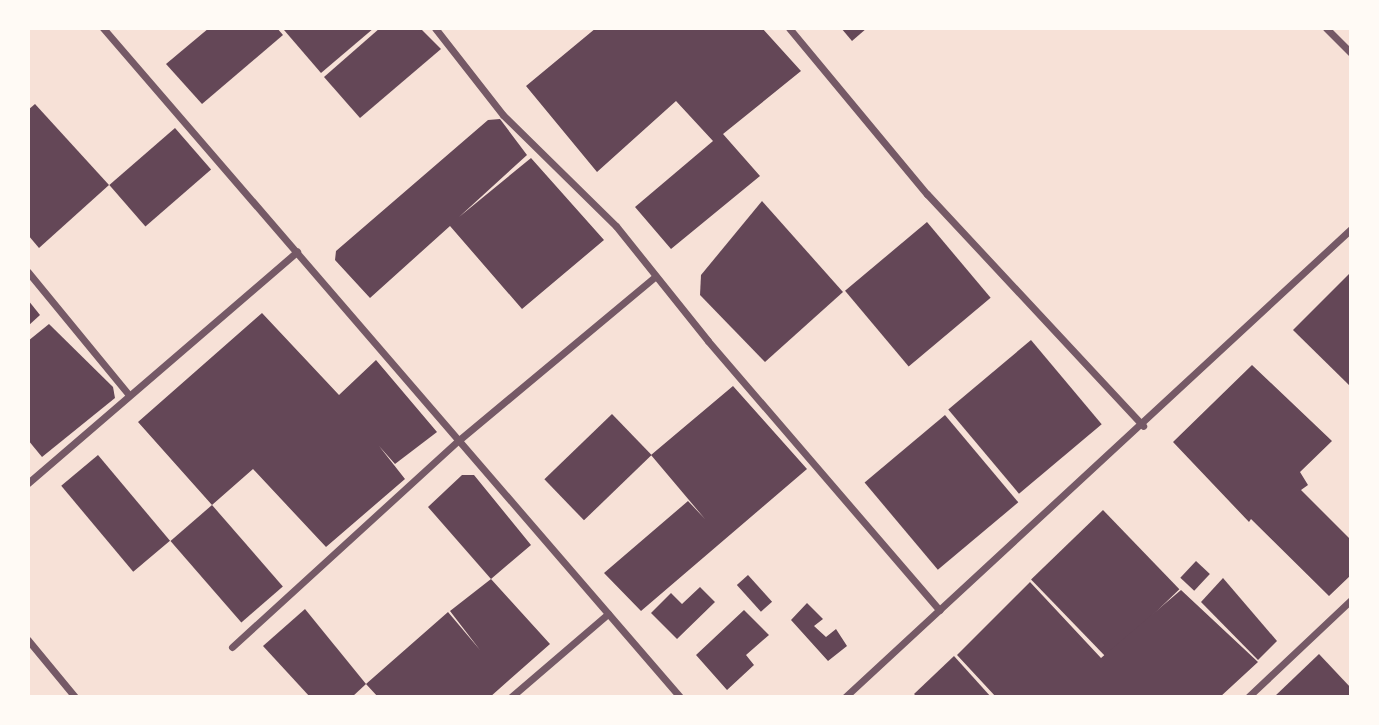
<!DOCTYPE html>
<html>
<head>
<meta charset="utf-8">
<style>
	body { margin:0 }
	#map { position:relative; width:1379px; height:725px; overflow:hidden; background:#f7e1d7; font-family:"Titillium Web",sans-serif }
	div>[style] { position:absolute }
	.building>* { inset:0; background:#644757; transform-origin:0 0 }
	.minor>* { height:7px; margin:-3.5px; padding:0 3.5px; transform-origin:3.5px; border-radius:3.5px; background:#755966 }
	span { translate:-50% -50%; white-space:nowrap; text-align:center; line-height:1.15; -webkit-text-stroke:7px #fffaf5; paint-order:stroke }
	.frame { position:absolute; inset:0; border:30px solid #fffaf5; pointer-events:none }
</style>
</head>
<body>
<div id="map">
	<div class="building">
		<i style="clip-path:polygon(209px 28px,277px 28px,283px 35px,202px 104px,166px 64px)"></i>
		<i style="clip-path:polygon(286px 28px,374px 28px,321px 73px,284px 30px)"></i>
		<i style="clip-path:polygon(380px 28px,420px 28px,441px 49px,360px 118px,324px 77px)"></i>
		<i style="clip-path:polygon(596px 28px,762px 28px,801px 71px,723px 134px,760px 176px,671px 249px,635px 207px,713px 141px,676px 101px,597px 172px,526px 86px)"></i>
		<i style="clip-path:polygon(841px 28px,867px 28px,852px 41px)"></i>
		<i style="clip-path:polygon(35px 104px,109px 185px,39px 248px,28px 235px,28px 110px)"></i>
		<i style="clip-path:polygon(500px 119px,527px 155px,459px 217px,531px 158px,604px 240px,522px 309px,450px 226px,370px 298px,335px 260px,336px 251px,488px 120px)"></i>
		<i style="left:175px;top:128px;width:55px;height:87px;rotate:49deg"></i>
		<i style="clip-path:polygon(762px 201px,843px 292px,765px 362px,700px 295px,701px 275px)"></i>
		<i style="left:927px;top:222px;width:99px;height:107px;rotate:50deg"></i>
		<i style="clip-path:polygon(1351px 272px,1351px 387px,1293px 330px)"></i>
		<i style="clip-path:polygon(28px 300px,40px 315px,28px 326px)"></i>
		<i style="clip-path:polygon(262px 313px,339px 395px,376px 360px,437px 432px,395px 464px,379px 446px,405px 479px,326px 547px,253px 469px,212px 505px,138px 422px)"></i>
		<i style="clip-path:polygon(49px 324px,113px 387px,115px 398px,42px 457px,28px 440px,28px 341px)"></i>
		<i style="left:1031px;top:340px;width:110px;height:108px;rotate:50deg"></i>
		<i style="clip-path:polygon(1252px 365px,1332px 441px,1300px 472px,1308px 485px,1301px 490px,1351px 540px,1351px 575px,1329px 596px,1251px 519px,1249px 522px,1173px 442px)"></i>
		<i style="clip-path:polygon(733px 386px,807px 469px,641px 611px,604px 573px,688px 501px,705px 519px,651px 455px)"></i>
		<i style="left:612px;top:414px;width:57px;height:94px;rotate:46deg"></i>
		<i style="left:945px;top:415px;width:114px;height:105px;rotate:50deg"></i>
		<i style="left:98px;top:455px;width:112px;height:48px;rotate:50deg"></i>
		<i style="clip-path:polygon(462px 475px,474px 475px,531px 545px,491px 579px,550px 644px,490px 697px,378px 697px,366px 684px,448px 612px,480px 650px,450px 611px,491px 579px,428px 507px)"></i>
		<i style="left:212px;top:505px;width:108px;height:55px;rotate:49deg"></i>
		<i style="left:1103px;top:510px;width:110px;height:100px;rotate:46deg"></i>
		<i style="left:1196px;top:561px;width:19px;height:23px;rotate:43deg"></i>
		<i style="left:748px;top:575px;width:36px;height:15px;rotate:48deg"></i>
		<i style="clip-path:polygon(1223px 578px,1277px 641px,1258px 660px,1201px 602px)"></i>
		<i style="clip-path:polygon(1030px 582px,1101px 658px,1181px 590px,1258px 662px,1220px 697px,996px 697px,957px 655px)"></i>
		<i style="clip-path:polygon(700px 587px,715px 602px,677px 639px,651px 613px,671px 593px,682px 604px)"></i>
		<i style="clip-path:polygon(807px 603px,823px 619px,814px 626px,826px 637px,836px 629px,847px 646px,828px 661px,791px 620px)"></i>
		<i style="clip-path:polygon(305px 609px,366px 684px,352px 697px,310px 697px,263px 646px)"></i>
		<i style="clip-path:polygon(744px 610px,769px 635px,746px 655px,754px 665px,727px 690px,696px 655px)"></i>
		<i style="clip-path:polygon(1319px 654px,1351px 688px,1351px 697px,1274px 697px)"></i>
		<i style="clip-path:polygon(954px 656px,991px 697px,917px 697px,914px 694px)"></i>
	</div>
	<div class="minor">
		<i style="left:103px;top:28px;width:883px;rotate:49.22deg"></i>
		<i style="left:435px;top:28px;width:110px;rotate:52deg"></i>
		<i style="left:503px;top:115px;width:158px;rotate:44.5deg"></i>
		<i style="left:616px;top:226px;width:147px;rotate:51.3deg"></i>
		<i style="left:708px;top:341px;width:355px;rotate:49.3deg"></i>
		<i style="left:789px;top:28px;width:216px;rotate:50.3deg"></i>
		<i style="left:927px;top:194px;width:317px;rotate:47deg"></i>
		<i style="left:1326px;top:28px;width:35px;rotate:45deg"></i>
		<i style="left:28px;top:272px;width:159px;rotate:50.6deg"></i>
		<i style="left:28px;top:483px;width:355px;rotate:-40.7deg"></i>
		<i style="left:28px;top:640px;width:74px;rotate:50.5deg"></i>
		<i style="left:232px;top:647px;width:307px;rotate:-42.4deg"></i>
		<i style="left:459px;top:440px;width:256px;rotate:-39.8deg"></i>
		<i style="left:511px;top:697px;width:128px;rotate:-40.6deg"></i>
		<i style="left:845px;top:697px;width:689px;rotate:-42.77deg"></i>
		<i style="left:1248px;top:697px;width:141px;rotate:-43.3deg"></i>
	</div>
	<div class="frame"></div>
</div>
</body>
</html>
